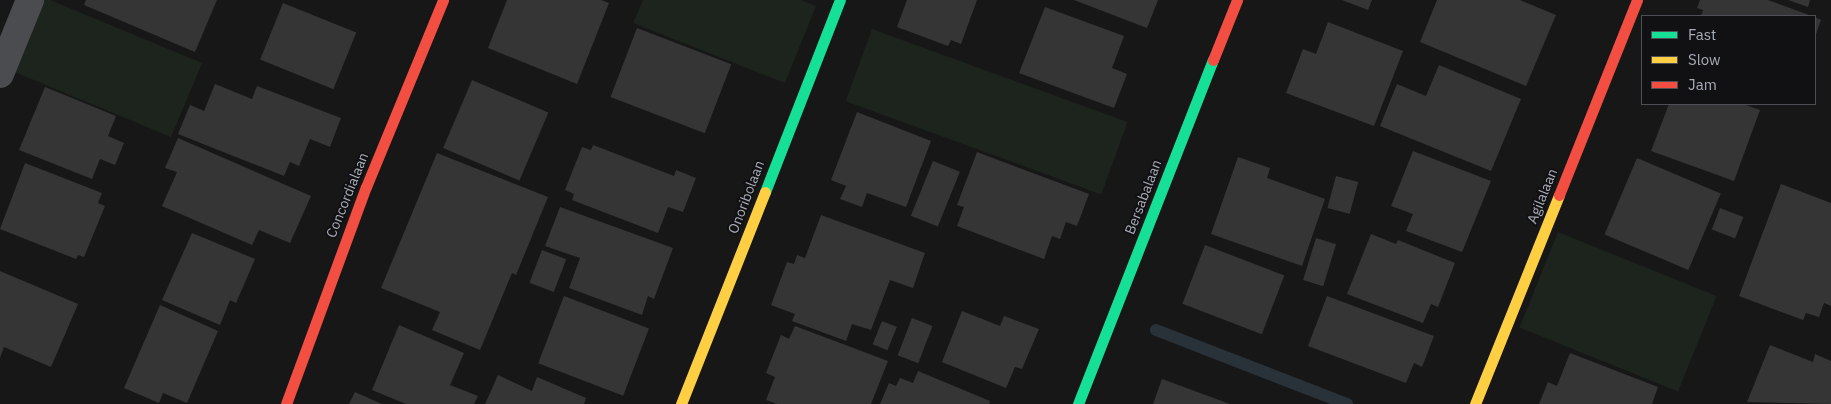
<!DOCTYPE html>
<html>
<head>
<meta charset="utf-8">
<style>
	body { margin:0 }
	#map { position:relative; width:1831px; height:404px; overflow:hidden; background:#171717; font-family:"IBM Plex Sans",sans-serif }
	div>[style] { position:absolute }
	.green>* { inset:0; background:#1d241e; transform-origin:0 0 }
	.stream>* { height:12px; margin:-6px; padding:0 6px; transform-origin:6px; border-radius:6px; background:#2a3239 }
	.building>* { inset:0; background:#353536; transform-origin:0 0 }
	.street>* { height:28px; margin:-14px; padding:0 14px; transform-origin:14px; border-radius:14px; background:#4b4c50 }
	.fast>* { height:11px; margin:-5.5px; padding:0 5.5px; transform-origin:5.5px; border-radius:5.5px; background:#16e098 }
	.slow>* { height:11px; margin:-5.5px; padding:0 5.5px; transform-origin:5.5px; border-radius:5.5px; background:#ffcf43 }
	.jam>* { height:11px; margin:-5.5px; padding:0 5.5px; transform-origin:5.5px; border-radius:5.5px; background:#f24e42 }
	span { translate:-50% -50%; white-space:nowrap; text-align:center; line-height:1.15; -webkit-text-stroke:4px #111113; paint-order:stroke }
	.street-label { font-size:14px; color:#a8adb8 }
	.legend { position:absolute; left:1641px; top:15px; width:175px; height:90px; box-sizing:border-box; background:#111113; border:1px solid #4d4f55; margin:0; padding:6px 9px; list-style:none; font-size:15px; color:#a8adb8 }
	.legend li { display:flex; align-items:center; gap:10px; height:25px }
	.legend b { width:25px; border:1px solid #4d4f55 }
</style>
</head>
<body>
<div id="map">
	<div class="green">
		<i style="clip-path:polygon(42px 0,50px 0,202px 63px,171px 137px,12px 71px)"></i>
		<i style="clip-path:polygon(643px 0,801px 0,816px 6px,785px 83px,633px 23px)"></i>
		<i style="left:872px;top:29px;width:272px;height:77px;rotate:20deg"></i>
		<i style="left:1558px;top:232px;width:171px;height:103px;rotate:22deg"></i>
	</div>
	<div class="stream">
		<i style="left:1156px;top:330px;width:205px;rotate:21.2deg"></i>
	</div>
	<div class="building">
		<i style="clip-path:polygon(86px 0,217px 0,195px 52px,84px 5px)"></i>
		<i style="clip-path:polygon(507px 0,601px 0,609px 3px,577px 84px,488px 48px)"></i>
		<i style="clip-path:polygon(907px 0,977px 0,961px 44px,951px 40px,948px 46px,897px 27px)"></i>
		<i style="clip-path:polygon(1074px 0,1158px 0,1147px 28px)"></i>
		<i style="clip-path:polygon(1342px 0,1372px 0,1368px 10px)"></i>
		<i style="clip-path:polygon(1437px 0,1520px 0,1556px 15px,1526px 86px,1420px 42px)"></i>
		<i style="clip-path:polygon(1700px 0,1768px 0,1812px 16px,1701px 16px,1703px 10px,1697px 8px)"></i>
		<i style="clip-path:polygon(1788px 0,1810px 0,1808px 7px)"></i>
		<i style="left:283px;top:3px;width:79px;height:61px;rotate:22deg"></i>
		<i style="clip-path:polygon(1045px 7px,1124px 36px,1112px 68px,1127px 74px,1114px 108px,1019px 73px)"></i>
		<i style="clip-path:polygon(1815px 17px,1821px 20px,1815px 37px)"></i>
		<i style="clip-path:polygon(1328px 22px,1403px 51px,1374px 126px,1286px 93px,1303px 49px,1316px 54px)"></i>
		<i style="left:637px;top:28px;width:101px;height:74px;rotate:21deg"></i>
		<i style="clip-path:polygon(1439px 65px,1521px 99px,1491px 171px,1380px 126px,1397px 84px,1426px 96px)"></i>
		<i style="left:472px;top:80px;width:83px;height:74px;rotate:23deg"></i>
		<i style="clip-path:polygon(215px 84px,252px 99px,257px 86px,341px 118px,330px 147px,310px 139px,299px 166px,290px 162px,284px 176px,178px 134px,190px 105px,204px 111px)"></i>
		<i style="clip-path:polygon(45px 87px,116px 116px,108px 136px,124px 143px,115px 165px,100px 159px,92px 179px,19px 150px)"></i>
		<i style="clip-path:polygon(1669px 104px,1743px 104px,1760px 110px,1734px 181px,1651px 151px)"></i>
		<i style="clip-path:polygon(857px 112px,931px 141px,906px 207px,867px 193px,862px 207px,840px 199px,846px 186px,831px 180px)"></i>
		<i style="clip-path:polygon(178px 138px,311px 196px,290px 243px,259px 230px,252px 245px,162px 206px,177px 172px,165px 168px)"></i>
		<i style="clip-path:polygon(593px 145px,674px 176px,676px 170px,696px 178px,683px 212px,668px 207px,658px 233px,572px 200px,574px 194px,565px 190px,582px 147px,591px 150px)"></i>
		<i style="clip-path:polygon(1413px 151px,1491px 181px,1462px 252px,1406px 231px,1413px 214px,1391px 206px)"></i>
		<i style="clip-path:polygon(977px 152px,1089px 194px,1077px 226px,1066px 222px,1060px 239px,1052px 236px,1044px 259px,957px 226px,964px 207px,957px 205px)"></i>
		<i style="clip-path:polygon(437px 153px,548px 197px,516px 275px,512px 273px,480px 350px,432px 330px,440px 312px,381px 288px)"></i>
		<i style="clip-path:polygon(1238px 157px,1270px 168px,1267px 178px,1325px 199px,1302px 266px,1211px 234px)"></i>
		<i style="left:1637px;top:158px;width:91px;height:83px;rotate:23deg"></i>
		<i style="left:933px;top:161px;width:29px;height:59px;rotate:22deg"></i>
		<i style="clip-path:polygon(25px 163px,102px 193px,98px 203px,105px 206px,84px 257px,78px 255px,76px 259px,0 229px)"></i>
		<i style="left:1336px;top:176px;width:23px;height:33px;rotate:15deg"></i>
		<i style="clip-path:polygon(1781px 184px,1831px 203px,1831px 306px,1824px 303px,1819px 317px,1806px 313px,1803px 320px,1739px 296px)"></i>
		<i style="clip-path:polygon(560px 207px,673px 248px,654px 299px,648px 296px,642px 315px,569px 288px,580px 258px,545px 246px)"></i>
		<i style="left:1720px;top:208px;width:25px;height:23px;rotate:21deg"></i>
		<i style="clip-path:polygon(821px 215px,925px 253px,913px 288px,890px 280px,871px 330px,852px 324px,846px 341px,792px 321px,795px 314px,771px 305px,787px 262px,794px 264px,797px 255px,805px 258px)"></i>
		<i style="clip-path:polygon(192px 233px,255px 259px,236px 303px,230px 300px,220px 325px,162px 300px)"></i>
		<i style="clip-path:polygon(1371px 234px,1396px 244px,1398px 240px,1455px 263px,1438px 307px,1431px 304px,1423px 323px,1347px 294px)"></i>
		<i style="left:1316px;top:238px;width:21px;height:44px;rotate:17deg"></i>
		<i style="left:1205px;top:245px;width:85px;height:63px;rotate:21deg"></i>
		<i style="left:542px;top:250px;width:26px;height:35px;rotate:21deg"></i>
		<i style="clip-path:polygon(0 271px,78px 304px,51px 367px,4px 347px,0 358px)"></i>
		<i style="left:564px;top:296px;width:91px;height:72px;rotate:21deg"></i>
		<i style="clip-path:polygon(1327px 296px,1434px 336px,1422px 367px,1414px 363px,1406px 383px,1308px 346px)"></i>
		<i style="clip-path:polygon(160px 305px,218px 331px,187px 403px,163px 393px,159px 403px,124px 388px)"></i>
		<i style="clip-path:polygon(962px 311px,1000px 326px,1004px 316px,1039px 329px,1022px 369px,1015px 367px,1006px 388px,942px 362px)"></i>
		<i style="left:912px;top:318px;width:22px;height:40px;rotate:21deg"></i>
		<i style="left:882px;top:321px;width:16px;height:25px;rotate:22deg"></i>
		<i style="clip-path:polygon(399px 325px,464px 353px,450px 385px,478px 396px,474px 404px,406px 404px,372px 390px)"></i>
		<i style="clip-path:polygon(795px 326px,888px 361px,871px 404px,777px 404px,766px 400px,775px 377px,766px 373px,781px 335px,789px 339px)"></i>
		<i style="clip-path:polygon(1770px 345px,1813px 362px,1815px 354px,1831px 361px,1831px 404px,1747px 402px)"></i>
		<i style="clip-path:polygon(1570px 353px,1658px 387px,1652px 404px,1539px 404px,1548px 382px,1557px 386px)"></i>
		<i style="clip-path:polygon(918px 371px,990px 401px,989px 404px,880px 404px,889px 383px,896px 386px,900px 378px,913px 383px)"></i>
		<i style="clip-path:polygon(498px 375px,532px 391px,537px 377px,586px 398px,584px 404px,485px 404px)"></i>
		<i style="clip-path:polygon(1162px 379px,1230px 404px,1153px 404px)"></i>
		<i style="clip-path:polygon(355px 392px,382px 404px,349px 404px)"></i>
	</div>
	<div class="street">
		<i style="left:0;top:74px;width:80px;rotate:-67.9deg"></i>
	</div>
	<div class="fast">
		<i style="left:765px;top:192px;width:206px;rotate:-68.7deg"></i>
		<i style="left:1078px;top:404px;width:370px;rotate:-68.6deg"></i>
	</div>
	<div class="slow">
		<i style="left:681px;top:404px;width:228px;rotate:-68.4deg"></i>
		<i style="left:1475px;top:404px;width:225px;rotate:-68.1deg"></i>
	</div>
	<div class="jam">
		<i style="left:1213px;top:60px;width:65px;rotate:-68.2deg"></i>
		<i style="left:1559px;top:195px;width:210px;rotate:-68.2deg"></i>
		<i style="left:286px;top:404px;width:231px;rotate:-69.8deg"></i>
		<i style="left:366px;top:187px;width:202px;rotate:-67.6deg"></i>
	</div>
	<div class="street-label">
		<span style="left:347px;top:195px;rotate:-68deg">Concordialaan</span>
		<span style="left:1542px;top:196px;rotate:-68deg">Agilalaan</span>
		<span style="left:746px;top:197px;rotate:-69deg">Onoribolaan</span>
		<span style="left:1143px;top:197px;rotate:-69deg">Bersabalaan</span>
	</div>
	<ul class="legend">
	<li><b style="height:6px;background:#16e098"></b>Fast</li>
	<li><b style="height:6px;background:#ffcf43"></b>Slow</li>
	<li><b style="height:6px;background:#f24e42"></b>Jam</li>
	</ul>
</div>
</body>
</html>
